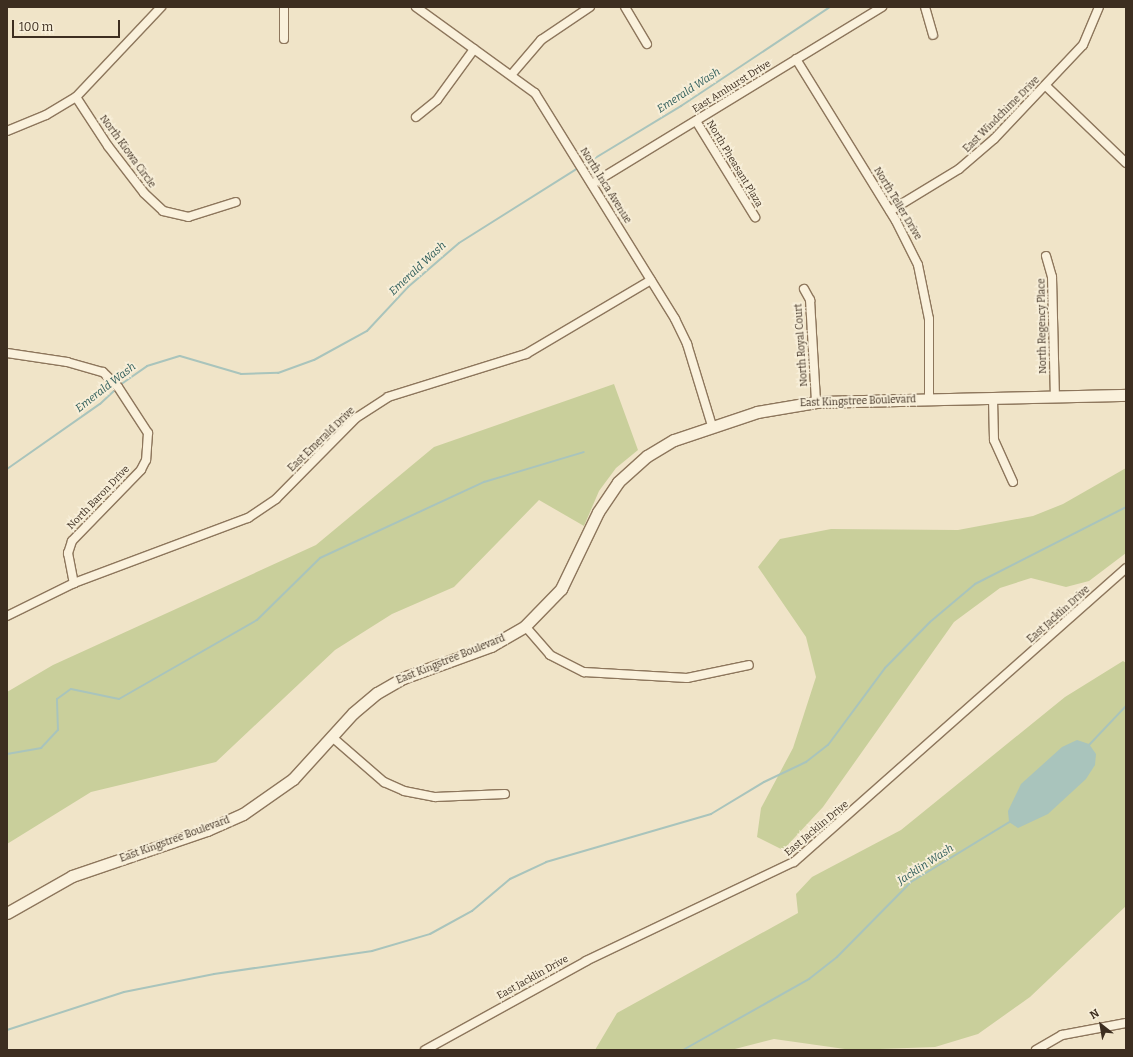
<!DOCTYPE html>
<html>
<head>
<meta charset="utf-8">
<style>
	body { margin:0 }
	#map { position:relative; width:1133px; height:1057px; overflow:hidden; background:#f0e4c8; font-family:Bitter,serif }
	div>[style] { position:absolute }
	.green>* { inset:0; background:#c9cf9b }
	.water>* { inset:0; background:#a9c4bc }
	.stream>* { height:2px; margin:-1px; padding:0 1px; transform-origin:1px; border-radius:1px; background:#a9c4bc }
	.roads { filter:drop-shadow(1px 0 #8d765c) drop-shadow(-1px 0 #8d765c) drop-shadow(0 1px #8d765c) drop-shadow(0 -1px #8d765c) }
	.street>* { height:8px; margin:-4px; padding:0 4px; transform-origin:4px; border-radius:4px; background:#faf1dc }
	.secondary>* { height:11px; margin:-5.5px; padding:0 5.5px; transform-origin:5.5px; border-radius:5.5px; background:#faf1dc }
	span { translate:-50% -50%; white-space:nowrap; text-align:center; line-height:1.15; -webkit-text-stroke:3.5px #f7eed8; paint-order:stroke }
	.street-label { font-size:10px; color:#3d2e20 }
	.water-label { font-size:11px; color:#2f5d5a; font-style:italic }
	.frame { position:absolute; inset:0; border:8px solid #3d2e20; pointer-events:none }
	.north { position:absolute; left:1081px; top:1005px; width:40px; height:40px; -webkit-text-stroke:3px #f7eed8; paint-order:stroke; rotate:329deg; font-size:11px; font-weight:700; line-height:16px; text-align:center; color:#3d2e20 }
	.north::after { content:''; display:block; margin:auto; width:14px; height:18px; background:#3d2e20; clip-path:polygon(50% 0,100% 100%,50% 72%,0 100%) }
	.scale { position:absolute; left:12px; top:20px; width:108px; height:18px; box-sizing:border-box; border:2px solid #3d2e20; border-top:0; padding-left:5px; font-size:12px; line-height:14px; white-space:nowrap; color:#3d2e20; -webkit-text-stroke:3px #f7eed8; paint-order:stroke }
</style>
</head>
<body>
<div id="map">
	<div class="green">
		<i style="clip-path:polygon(614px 384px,638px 450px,616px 468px,599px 491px,584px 526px,539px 500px,454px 587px,392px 614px,335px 650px,216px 762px,91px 792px,7px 844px,7px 692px,53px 665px,316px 545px,434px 447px)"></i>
		<i style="clip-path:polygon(1126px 468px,1126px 553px,1089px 581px,1066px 587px,1031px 578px,1000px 588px,954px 622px,823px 807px,783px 850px,757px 837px,761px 808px,793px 748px,816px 677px,806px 637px,758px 567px,780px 539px,831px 529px,958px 530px,1033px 516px,1063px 504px)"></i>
		<i style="clip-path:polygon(1123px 661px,1126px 663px,1126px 906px,1030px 997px,978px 1034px,935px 1047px,852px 1050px,774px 1039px,731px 1050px,595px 1050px,617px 1013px,798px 913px,796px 894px,812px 877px,901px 830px,1065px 697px)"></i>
	</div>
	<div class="water">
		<i style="clip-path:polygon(1077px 740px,1089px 744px,1096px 754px,1095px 765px,1086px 779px,1048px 814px,1018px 828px,1009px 822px,1008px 811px,1021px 784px,1062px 747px)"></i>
	</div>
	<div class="stream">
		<i style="left:582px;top:166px;width:116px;rotate:-31.2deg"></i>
		<i style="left:681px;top:106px;width:179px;rotate:-33.6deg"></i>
		<i style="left:120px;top:385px;width:33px;rotate:-35deg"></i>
		<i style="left:147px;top:366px;width:34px;rotate:-17deg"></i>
		<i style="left:180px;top:356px;width:64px;rotate:16.4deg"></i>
		<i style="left:241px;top:374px;width:37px;rotate:-2deg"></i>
		<i style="left:278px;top:373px;width:38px;rotate:-20deg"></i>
		<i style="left:314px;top:360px;width:60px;rotate:-28.7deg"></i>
		<i style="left:367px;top:331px;width:60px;rotate:-47deg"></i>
		<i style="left:408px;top:287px;width:67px;rotate:-40.8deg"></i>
		<i style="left:459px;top:243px;width:141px;rotate:-32.2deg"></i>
		<i style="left:7px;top:469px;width:113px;rotate:-35deg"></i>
		<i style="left:100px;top:404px;width:23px;rotate:-43deg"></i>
		<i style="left:1088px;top:746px;width:55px;rotate:-46.5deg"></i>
		<i style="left:7px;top:754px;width:35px;rotate:-10deg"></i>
		<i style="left:41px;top:748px;width:25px;rotate:-47deg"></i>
		<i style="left:58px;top:730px;width:31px;rotate:-92deg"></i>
		<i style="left:57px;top:699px;width:17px;rotate:-36deg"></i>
		<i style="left:71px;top:689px;width:49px;rotate:11.8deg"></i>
		<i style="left:119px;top:699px;width:159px;rotate:-29.8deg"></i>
		<i style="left:257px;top:620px;width:88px;rotate:-44.5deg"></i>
		<i style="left:320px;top:558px;width:181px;rotate:-24.9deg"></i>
		<i style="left:484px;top:482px;width:104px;rotate:-16.7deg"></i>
		<i style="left:7px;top:1030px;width:123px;rotate:-18deg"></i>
		<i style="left:124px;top:992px;width:92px;rotate:-11.3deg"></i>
		<i style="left:214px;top:974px;width:160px;rotate:-8.3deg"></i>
		<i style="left:372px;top:951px;width:60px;rotate:-16.3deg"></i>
		<i style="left:430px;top:934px;width:48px;rotate:-28.7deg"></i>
		<i style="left:472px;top:911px;width:50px;rotate:-40.1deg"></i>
		<i style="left:510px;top:879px;width:40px;rotate:-25deg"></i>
		<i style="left:546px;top:862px;width:172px;rotate:-16.2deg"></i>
		<i style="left:711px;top:814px;width:62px;rotate:-31.1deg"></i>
		<i style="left:764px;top:782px;width:47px;rotate:-25.5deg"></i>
		<i style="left:806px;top:762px;width:28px;rotate:-38deg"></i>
		<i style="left:828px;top:745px;width:96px;rotate:-53.5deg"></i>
		<i style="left:885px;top:668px;width:64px;rotate:-45.6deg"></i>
		<i style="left:930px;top:622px;width:59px;rotate:-40.2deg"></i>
		<i style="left:975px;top:584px;width:169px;rotate:-27deg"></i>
		<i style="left:683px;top:1050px;width:145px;rotate:-29.4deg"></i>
		<i style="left:809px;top:979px;width:36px;rotate:-38deg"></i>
		<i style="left:837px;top:957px;width:105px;rotate:-45.4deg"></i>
		<i style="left:911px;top:882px;width:117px;rotate:-31.4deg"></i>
	</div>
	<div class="roads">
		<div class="street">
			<i style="left:284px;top:7px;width:32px;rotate:90deg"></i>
			<i style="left:416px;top:7px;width:147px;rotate:35.9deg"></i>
			<i style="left:535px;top:93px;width:266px;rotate:58.2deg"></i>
			<i style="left:675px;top:319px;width:28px;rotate:64deg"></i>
			<i style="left:687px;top:344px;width:86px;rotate:73deg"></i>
			<i style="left:625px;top:7px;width:43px;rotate:59.3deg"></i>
			<i style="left:925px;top:7px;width:29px;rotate:74deg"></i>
			<i style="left:796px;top:59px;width:190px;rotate:58.3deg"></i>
			<i style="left:896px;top:221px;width:49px;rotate:63.4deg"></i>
			<i style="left:918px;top:265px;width:55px;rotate:78.5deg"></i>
			<i style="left:929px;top:319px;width:81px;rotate:90deg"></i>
			<i style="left:512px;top:74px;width:45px;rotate:-49.5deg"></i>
			<i style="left:541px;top:40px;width:59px;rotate:-34deg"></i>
			<i style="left:1046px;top:86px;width:111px;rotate:43.9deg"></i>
			<i style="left:76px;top:97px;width:59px;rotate:56.9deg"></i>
			<i style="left:108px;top:146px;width:59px;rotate:52.5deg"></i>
			<i style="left:144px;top:193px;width:26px;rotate:43deg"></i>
			<i style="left:163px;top:211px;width:26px;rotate:13deg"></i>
			<i style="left:188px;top:217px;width:50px;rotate:-17.4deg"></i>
			<i style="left:416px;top:117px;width:27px;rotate:-39deg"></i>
			<i style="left:437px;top:100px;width:63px;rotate:-54deg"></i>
			<i style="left:696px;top:121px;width:113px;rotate:58.4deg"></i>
			<i style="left:7px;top:131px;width:42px;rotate:-22.3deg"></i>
			<i style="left:46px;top:115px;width:35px;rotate:-31deg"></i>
			<i style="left:76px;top:97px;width:124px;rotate:-46.6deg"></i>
			<i style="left:592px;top:184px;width:340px;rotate:-31.4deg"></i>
			<i style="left:890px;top:211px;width:81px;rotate:-31.3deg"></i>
			<i style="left:959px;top:169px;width:46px;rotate:-40.6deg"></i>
			<i style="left:994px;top:139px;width:129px;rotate:-46.6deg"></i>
			<i style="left:1083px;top:45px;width:41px;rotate:-67.2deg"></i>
			<i style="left:1046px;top:256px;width:22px;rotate:74deg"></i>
			<i style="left:1052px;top:277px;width:121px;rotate:88.6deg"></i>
			<i style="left:804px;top:289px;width:13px;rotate:61deg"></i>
			<i style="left:810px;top:300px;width:102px;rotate:86.6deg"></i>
			<i style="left:7px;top:353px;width:61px;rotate:8.5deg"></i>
			<i style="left:67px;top:362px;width:37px;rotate:16deg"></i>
			<i style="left:103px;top:372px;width:21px;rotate:45deg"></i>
			<i style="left:118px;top:387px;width:55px;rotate:56.9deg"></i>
			<i style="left:148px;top:433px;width:27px;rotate:94deg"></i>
			<i style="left:146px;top:460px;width:11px;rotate:117deg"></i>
			<i style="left:141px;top:470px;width:99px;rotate:134.2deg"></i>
			<i style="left:72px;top:541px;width:13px;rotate:108deg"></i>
			<i style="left:68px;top:553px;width:31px;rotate:79deg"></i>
			<i style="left:993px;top:399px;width:41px;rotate:88.6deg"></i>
			<i style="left:994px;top:440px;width:46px;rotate:65.7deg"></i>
			<i style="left:7px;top:616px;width:75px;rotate:-26.2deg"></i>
			<i style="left:74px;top:583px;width:186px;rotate:-20.5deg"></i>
			<i style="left:248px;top:518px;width:34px;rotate:-34deg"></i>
			<i style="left:276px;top:499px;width:114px;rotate:-45.4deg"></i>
			<i style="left:356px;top:418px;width:38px;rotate:-33deg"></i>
			<i style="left:388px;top:397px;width:145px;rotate:-17.3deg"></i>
			<i style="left:526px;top:354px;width:145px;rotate:-30.6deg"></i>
			<i style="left:525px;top:626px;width:38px;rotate:49deg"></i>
			<i style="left:550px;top:655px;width:38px;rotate:27deg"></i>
			<i style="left:584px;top:672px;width:103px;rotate:3.3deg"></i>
			<i style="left:687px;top:678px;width:63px;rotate:-11.8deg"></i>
			<i style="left:332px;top:737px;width:69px;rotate:40.9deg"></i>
			<i style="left:384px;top:782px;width:22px;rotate:24deg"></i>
			<i style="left:404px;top:791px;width:32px;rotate:11deg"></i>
			<i style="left:435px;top:797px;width:70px;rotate:-2.5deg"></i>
			<i style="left:425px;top:1050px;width:184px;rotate:-28.9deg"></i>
			<i style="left:586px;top:961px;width:230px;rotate:-25.5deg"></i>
			<i style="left:794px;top:862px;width:443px;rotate:-41.5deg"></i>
			<i style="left:1036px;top:1050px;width:30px;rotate:-30deg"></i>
			<i style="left:1062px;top:1035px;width:65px;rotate:-10.6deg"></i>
		</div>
		<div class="secondary">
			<i style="left:7px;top:913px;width:75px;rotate:-29.6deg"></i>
			<i style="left:72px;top:876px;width:143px;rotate:-18.8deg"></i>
			<i style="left:207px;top:830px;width:39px;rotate:-24deg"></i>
			<i style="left:243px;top:814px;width:61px;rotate:-35deg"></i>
			<i style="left:293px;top:779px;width:89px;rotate:-47.7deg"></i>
			<i style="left:353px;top:713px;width:31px;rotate:-40deg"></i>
			<i style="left:377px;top:693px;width:30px;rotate:-30deg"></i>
			<i style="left:403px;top:678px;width:94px;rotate:-20deg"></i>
			<i style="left:491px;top:646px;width:39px;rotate:-30deg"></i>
			<i style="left:525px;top:626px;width:52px;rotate:-45.8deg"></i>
			<i style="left:561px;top:589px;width:85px;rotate:-64.3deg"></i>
			<i style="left:598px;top:512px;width:36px;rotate:-56deg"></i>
			<i style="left:618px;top:482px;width:39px;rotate:-42deg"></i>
			<i style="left:647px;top:456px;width:31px;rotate:-31deg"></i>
			<i style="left:674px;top:440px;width:88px;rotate:-18.6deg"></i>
			<i style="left:757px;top:412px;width:60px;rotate:-9.6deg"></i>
			<i style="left:816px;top:402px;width:310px;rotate:-1.3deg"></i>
		</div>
	</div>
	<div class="street-label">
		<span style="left:732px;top:87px;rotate:-32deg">East Amhurst Drive</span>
		<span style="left:1002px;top:115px;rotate:-45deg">East Windchime Drive</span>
		<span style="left:127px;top:152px;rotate:54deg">North Kiowa Circle</span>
		<span style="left:734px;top:164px;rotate:59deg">North Pheasant Plaza</span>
		<span style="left:605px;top:186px;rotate:58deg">North Inca Avenue</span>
		<span style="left:897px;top:204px;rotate:59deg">North Teller Drive</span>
		<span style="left:1043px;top:326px;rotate:-91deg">North Regency Place</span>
		<span style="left:802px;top:345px;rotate:-94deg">North Royal Court</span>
		<span style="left:858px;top:402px;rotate:-2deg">East Kingstree Boulevard</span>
		<span style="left:322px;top:440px;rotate:-44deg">East Emerald Drive</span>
		<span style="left:99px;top:498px;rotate:-46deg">North Baron Drive</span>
		<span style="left:1059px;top:615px;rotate:-42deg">East Jacklin Drive</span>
		<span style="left:451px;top:660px;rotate:-22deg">East Kingstree Boulevard</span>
		<span style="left:817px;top:829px;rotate:-40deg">East Jacklin Drive</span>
		<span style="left:175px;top:840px;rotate:-20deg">East Kingstree Boulevard</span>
		<span style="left:533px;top:978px;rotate:-29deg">East Jacklin Drive</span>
	</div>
	<div class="water-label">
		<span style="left:689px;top:91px;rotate:-33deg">Emerald Wash</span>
		<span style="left:418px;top:269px;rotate:-43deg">Emerald Wash</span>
		<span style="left:106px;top:388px;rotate:-38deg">Emerald Wash</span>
		<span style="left:926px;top:865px;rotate:-33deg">Jacklin Wash</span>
	</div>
	<div class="frame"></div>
	<div class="north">N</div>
	<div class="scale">100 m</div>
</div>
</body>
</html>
